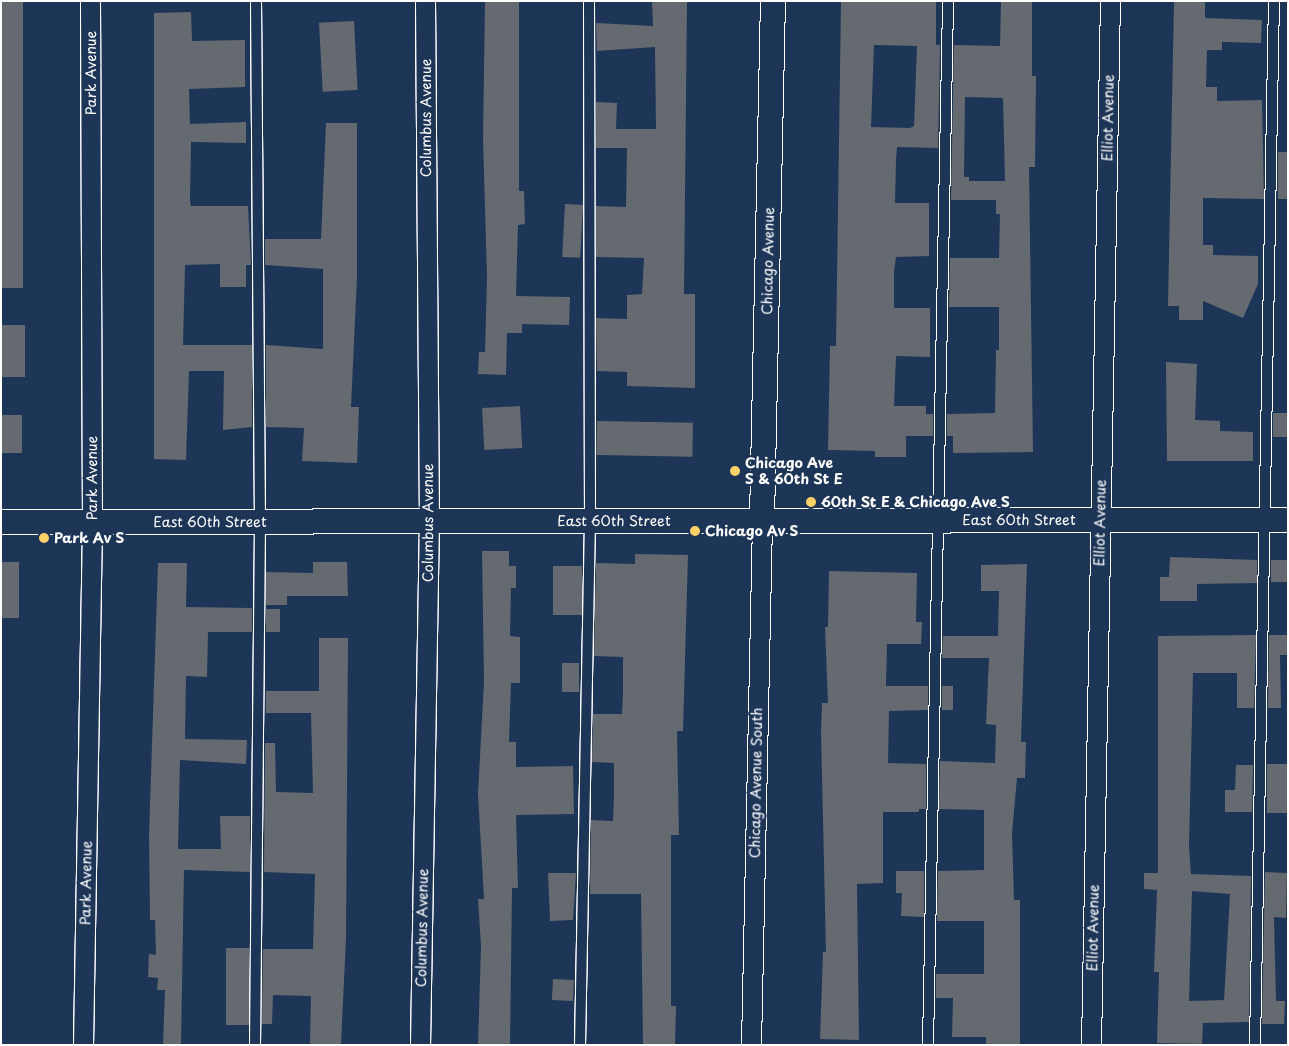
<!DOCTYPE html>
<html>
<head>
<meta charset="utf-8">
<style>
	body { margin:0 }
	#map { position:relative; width:1289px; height:1046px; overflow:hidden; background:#1d3557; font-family:"Playpen Sans",sans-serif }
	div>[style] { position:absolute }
	.building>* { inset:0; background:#646a6f; transform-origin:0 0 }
	.roads { filter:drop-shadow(1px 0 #fff) drop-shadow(-1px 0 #fff) drop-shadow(0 1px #fff) drop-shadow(0 -1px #fff) }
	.service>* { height:10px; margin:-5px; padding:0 5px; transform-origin:5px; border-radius:5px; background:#1d3557 }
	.minor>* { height:19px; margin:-9.5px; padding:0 9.5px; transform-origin:9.5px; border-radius:9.5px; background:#1d3557 }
	.tertiary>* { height:24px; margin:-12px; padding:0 12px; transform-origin:12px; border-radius:12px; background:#1d3557 }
	.dots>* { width:14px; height:14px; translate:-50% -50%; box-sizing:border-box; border:2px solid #1d3557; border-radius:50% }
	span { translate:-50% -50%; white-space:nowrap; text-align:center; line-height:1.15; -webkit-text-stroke:4.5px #1d3557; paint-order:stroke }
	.street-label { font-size:14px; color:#fff }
	.poi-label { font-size:14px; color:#fff; font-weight:700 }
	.left { translate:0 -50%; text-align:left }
	.frame { position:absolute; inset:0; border:2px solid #fff; pointer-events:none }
</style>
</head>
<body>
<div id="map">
	<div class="building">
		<i style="left:1px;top:1px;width:22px;height:287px"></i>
		<i style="clip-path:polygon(485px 1px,519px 1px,519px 191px,524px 191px,525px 224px,518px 225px,516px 296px,570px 297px,569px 325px,522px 324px,522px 333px,507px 333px,506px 375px,478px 374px,479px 352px,485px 352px,487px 278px,483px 138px)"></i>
		<i style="clip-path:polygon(652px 1px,687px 1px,684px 294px,695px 294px,695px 388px,627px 386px,627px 372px,597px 371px,596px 318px,627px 319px,627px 295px,642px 294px,644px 258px,596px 257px,596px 206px,626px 207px,627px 148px,596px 148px,596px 102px,617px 103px,616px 129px,656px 129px,655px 47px,597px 51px,596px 23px,653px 26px)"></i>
		<i style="clip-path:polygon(evenodd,841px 1px,936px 1px,936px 45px,940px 45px,938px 148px,897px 147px,896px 161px,895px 203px,929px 203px,929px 256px,896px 257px,894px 272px,894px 308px,930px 308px,930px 357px,896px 356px,894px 406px,926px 406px,926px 414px,933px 414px,933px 436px,906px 436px,906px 457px,875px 457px,875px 451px,828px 450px,830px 346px,836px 346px,841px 1px,874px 45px,917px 46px,914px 126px,910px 128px,871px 127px,874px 45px)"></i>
		<i style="clip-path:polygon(evenodd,1001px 1px,1032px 1px,1032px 76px,1036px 76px,1035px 167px,1029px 167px,1033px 452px,953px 453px,953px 436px,947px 436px,947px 414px,995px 413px,996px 350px,999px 350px,999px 307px,949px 307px,950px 258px,999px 258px,1000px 214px,996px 214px,996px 200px,951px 200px,954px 45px,1000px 46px,1001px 1px,965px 97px,1003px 98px,1005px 181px,969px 181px,969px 177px,964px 177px,965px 97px)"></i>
		<i style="clip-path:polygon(1174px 1px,1205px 1px,1205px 18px,1262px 20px,1261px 43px,1222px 42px,1222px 50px,1207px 50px,1206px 87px,1217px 87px,1217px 101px,1262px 100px,1264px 199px,1203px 198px,1203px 245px,1213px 245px,1213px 255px,1258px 256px,1258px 284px,1243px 318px,1203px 301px,1203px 320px,1179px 320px,1179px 306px,1168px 306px)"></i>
		<i style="clip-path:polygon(191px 12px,192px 41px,245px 40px,245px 87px,189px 89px,190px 124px,246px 122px,246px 143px,191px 142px,190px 200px,191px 206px,248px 206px,251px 265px,246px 265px,246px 287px,220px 287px,220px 264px,185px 265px,183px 345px,252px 345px,252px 427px,223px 430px,224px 371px,189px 371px,186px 460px,154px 459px,154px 13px)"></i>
		<i style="left:354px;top:21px;width:69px;height:35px;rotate:87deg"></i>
		<i style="clip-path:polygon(326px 123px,357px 123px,357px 277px,351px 407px,359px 407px,357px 463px,302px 461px,304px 428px,266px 427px,266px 345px,323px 349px,323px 269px,265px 265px,265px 239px,321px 239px)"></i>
		<i style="left:1278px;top:152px;width:10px;height:47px"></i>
		<i style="left:565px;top:204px;width:18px;height:53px;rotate:3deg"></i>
		<i style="left:1px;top:325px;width:24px;height:52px"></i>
		<i style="clip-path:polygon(1166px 362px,1197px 364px,1195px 420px,1220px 421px,1220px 431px,1253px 432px,1253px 461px,1167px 461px)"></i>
		<i style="left:520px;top:406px;width:42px;height:38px;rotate:87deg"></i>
		<i style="left:1273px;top:413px;width:15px;height:24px"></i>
		<i style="left:1px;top:415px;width:21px;height:38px"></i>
		<i style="left:597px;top:421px;width:96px;height:34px;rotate:1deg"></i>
		<i style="clip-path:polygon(482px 551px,509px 551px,509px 566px,516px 566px,516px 588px,511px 588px,510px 636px,520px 637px,520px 683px,511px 683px,509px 742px,516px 742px,516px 767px,573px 766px,574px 814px,516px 815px,518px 888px,512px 888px,510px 1045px,478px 1045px,481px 946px,478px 899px,484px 899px,478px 794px,484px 682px)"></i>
		<i style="clip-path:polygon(635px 554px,688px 555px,683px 731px,677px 731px,679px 835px,671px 835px,671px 1006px,676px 1006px,675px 1045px,643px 1045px,641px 894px,590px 894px,591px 820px,613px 821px,614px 798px,614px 763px,592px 762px,593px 714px,622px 714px,623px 693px,623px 657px,594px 656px,596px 563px,635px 564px)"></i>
		<i style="clip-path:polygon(1170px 557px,1257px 560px,1257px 583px,1197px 584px,1197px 601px,1160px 601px,1160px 577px,1169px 577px)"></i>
		<i style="left:1271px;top:560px;width:17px;height:22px"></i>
		<i style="left:1px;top:562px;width:18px;height:56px"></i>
		<i style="clip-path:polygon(313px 562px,347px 562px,348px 596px,287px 596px,287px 605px,266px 605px,266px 572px,313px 573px)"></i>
		<i style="clip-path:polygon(158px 563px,187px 563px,186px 607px,252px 608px,252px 632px,208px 632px,207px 677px,186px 676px,185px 739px,247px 740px,246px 764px,180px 760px,178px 849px,221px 849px,220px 816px,250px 816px,250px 872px,184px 870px,181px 1045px,163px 1045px,165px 990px,157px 990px,158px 978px,148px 977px,149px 954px,156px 955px,155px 920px,150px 920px,149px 835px)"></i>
		<i style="clip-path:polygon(1027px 564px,1021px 742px,1026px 742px,1025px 778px,1017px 778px,1012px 833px,1014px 900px,1020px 900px,1020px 1045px,986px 1045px,986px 1037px,952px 1037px,953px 998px,936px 998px,936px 974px,984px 974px,984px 921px,937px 921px,938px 871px,984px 870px,984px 810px,939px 809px,940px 761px,995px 763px,996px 725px,986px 724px,989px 658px,942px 658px,943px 636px,998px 636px,999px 591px,981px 591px,981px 565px)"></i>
		<i style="left:553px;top:566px;width:29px;height:49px"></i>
		<i style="clip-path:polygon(829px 571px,917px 573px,916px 622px,922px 622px,921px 644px,887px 644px,886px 686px,928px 686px,928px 710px,889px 711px,888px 763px,926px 764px,926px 809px,919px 809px,919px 812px,883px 812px,883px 883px,857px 884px,859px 1040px,820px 1039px,823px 952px,826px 952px,821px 731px,822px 703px,828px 703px,825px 627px,828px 627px)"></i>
		<i style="left:266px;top:609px;width:14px;height:23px"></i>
		<i style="clip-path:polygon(evenodd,1256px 635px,1254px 708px,1237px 708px,1237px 673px,1193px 673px,1189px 847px,1191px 874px,1251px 876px,1249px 1022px,1203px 1023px,1202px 1044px,1157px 1043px,1159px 972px,1154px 972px,1157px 890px,1144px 889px,1144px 873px,1158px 873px,1158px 636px,1256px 635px,1192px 891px,1230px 894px,1224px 1000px,1189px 1001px,1192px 891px)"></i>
		<i style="clip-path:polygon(1269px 635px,1288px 635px,1288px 655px,1280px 655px,1281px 708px,1268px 708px)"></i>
		<i style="clip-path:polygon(319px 638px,348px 638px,346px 938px,341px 1045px,310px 1045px,311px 996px,273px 995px,272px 1024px,262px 1024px,263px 949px,313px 949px,315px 874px,264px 872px,265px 743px,275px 743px,276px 792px,313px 793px,311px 713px,266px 713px,266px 691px,319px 691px)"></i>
		<i style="left:562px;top:663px;width:17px;height:29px"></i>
		<i style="left:942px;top:686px;width:11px;height:24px"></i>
		<i style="left:1288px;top:764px;width:49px;height:21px;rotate:90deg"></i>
		<i style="clip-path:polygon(1236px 765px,1253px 765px,1252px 812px,1225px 812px,1225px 790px,1235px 790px)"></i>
		<i style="clip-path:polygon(896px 871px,924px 871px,924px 917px,901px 916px,902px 893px,896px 893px)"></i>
		<i style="clip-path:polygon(1265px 872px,1287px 873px,1286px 918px,1274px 917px,1276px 1001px,1285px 1001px,1284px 1024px,1262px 1024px)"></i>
		<i style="clip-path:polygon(548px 873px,576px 873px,573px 920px,550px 921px)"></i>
		<i style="left:226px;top:948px;width:23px;height:77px"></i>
		<i style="left:553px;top:979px;width:21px;height:21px;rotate:3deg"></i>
	</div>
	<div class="roads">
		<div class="service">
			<i style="left:255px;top:1045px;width:523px;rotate:-89.45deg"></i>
			<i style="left:260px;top:522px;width:521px;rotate:-90.44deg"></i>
			<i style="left:580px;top:1045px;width:524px;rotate:-88.91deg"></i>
			<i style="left:590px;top:521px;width:520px;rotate:-90.11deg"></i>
			<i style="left:928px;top:1045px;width:1044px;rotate:-88.9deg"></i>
			<i style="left:1255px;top:1045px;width:1044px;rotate:-88.96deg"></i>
		</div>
		<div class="minor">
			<i style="left:83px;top:1045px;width:523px;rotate:-89.01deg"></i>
			<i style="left:92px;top:522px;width:521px;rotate:-90.22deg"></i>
			<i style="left:420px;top:1045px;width:524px;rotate:-89.02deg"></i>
			<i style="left:429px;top:521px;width:520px;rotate:-90.44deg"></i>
			<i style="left:751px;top:1045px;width:525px;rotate:-88.8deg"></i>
			<i style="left:1091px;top:1045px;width:1044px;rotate:-88.96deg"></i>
		</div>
		<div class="tertiary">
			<i style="left:762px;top:520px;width:519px;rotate:-88.79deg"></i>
			<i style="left:1px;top:522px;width:1287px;rotate:-0.09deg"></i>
		</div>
	</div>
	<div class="dots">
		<i style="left:735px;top:471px;background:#ffd166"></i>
		<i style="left:811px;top:502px;background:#ffd166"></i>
		<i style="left:695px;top:531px;background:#ffd166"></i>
		<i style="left:44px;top:538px;background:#ffd166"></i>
	</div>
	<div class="street-label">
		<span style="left:91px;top:73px;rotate:-90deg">Park Avenue</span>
		<span style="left:426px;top:118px;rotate:-90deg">Columbus Avenue</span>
		<span style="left:1108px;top:118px;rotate:-89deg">Elliot Avenue</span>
		<span style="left:768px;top:261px;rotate:-89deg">Chicago Avenue</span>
		<span style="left:92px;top:478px;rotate:-90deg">Park Avenue</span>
		<span style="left:1019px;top:520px">East 60th Street</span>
		<span style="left:614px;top:521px">East 60th Street</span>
		<span style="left:210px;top:522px">East 60th Street</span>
		<span style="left:428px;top:523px;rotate:-90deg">Columbus Avenue</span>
		<span style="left:1100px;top:523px;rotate:-89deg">Elliot Avenue</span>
		<span style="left:756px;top:783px;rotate:-89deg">Chicago Avenue South</span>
		<span style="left:86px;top:883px;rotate:-89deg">Park Avenue</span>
		<span style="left:422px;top:928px;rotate:-89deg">Columbus Avenue</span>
		<span style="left:1093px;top:928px;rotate:-89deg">Elliot Avenue</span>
	</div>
	<div class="poi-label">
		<span class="left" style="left:745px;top:471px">Chicago Ave<br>S &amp; 60th St E</span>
		<span class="left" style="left:821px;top:502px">60th St E &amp; Chicago Ave S</span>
		<span class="left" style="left:705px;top:531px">Chicago Av S</span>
		<span class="left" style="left:54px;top:538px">Park Av S</span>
	</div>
	<div class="frame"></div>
</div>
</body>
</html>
